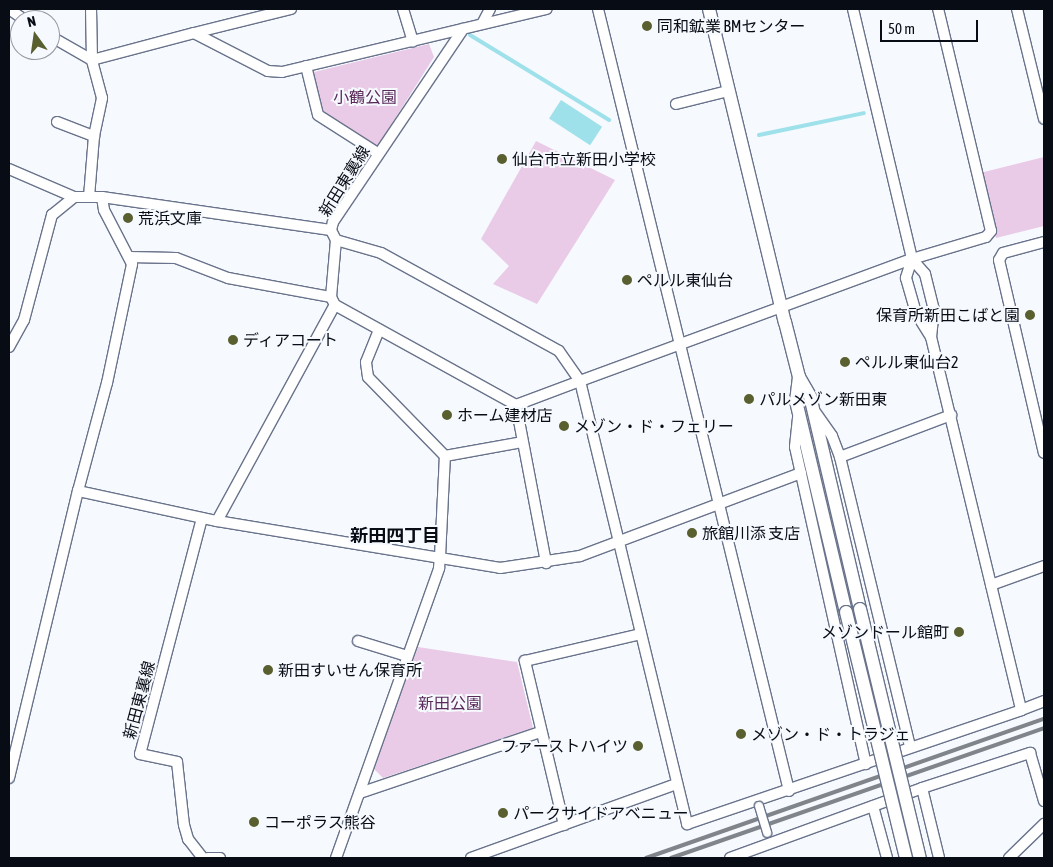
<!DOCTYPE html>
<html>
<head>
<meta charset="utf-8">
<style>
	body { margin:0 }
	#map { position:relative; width:1053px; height:867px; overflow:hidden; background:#f6f9fe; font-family:"Asap Condensed","Noto Sans JP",sans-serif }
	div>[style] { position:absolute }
	.green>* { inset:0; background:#e9cbe7 }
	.water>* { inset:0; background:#9ee1ea; transform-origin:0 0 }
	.stream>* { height:4px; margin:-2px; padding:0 2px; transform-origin:2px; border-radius:2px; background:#9ee1ea }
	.roads { filter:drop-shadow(1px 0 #69738b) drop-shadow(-1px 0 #69738b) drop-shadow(0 1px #69738b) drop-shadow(0 -1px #69738b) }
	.minor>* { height:10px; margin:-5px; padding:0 5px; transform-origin:5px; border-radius:5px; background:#fff }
	.tertiary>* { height:12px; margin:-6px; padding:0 6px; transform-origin:6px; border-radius:6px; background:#fff }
	.rail>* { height:4px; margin:-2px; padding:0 2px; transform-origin:2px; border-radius:2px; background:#80848b }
	.bridges { filter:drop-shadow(1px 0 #69738b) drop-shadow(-1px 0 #69738b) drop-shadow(0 1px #69738b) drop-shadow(0 -1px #69738b) }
	.pedestrian-bridge>* { height:8px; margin:-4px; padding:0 4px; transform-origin:4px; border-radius:4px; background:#fff }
	.tertiary-bridge>* { height:12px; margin:-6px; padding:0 6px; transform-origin:6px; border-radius:6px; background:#fff }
	.dots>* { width:14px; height:14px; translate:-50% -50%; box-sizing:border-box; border:2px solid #f6f9fe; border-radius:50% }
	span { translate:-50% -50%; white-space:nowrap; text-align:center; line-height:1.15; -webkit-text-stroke:4px #f6f9fe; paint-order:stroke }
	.poi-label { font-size:16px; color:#080c15 }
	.left { translate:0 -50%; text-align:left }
	.right { translate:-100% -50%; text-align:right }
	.park-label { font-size:16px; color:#5a2a5a }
	.street-label { font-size:16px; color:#080c15 }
	.neighbourhood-label { font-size:18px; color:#080c15; font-weight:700 }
	.frame { position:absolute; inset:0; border:10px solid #080c15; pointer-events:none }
	.north { position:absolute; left:10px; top:10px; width:50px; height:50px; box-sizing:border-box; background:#f6f9fe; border:1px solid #979aa1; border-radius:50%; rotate:346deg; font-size:14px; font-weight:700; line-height:20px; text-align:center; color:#080c15 }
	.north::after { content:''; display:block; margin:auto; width:18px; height:22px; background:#595f2e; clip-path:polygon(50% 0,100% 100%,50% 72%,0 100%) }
	.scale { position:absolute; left:880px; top:20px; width:98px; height:22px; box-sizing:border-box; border:2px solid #080c15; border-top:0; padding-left:6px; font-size:15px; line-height:18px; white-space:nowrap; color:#080c15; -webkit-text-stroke:4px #f6f9fe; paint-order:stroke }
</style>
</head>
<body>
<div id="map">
	<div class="green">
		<i style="clip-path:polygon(429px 44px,434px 57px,377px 147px,319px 112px,310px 73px)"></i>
		<i style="clip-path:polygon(536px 141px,615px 180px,537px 304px,493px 284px,509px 266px,481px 239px)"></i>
		<i style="clip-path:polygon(1044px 157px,1044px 226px,996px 238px,980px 173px)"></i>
		<i style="clip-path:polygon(418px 647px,517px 662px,533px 728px,383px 778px,373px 768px)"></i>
	</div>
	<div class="water">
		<i style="left:561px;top:100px;width:49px;height:22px;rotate:33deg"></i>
	</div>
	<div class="stream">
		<i style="left:470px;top:35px;width:163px;rotate:31.4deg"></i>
		<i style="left:759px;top:135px;width:107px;rotate:-11.8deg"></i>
	</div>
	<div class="roads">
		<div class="minor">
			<i style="left:9px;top:9px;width:19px;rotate:35deg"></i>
			<i style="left:403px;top:9px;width:34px;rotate:73deg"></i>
			<i style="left:598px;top:9px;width:805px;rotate:76.27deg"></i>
			<i style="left:853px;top:9px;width:257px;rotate:76.7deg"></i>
			<i style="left:912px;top:259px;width:20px;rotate:49deg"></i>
			<i style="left:925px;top:274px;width:36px;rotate:76deg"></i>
			<i style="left:934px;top:309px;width:28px;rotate:96deg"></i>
			<i style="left:1017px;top:9px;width:113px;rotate:76.2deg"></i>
			<i style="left:482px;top:24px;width:17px;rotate:-62deg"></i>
			<i style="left:194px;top:33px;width:100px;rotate:-13.9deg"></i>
			<i style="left:50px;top:36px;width:48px;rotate:29.7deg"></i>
			<i style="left:92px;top:60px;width:51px;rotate:-91.1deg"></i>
			<i style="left:306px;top:66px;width:50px;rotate:76.2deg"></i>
			<i style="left:318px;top:115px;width:72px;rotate:32.6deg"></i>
			<i style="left:676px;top:104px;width:54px;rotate:-14deg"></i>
			<i style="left:57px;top:122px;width:40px;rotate:21deg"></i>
			<i style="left:9px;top:169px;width:71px;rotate:23.3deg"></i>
			<i style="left:74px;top:197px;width:28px"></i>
			<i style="left:102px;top:197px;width:231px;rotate:8.2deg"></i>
			<i style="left:89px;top:197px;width:61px;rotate:-85.3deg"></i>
			<i style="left:94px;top:136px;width:39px;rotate:-78deg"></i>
			<i style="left:102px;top:98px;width:39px;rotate:-105deg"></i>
			<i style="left:92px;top:60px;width:106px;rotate:-14.8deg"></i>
			<i style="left:194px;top:33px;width:83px;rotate:27.2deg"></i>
			<i style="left:268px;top:71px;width:14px;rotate:4deg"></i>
			<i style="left:282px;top:72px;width:272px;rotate:-13.4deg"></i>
			<i style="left:336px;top:240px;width:47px;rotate:16.1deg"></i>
			<i style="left:381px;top:253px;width:203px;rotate:28.8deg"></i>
			<i style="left:559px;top:351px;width:37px;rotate:55deg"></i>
			<i style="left:580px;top:381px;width:354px;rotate:-20.2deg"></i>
			<i style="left:912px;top:259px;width:77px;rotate:-16.6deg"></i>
			<i style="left:986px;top:237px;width:8px;rotate:-50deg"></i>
			<i style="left:991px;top:231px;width:228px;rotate:-103.4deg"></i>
			<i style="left:1044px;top:242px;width:42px;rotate:165deg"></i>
			<i style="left:1003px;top:253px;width:8px;rotate:120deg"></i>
			<i style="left:999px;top:260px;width:198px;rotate:76.9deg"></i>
			<i style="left:129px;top:257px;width:47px;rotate:1.2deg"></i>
			<i style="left:176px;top:258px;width:56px;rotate:21deg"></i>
			<i style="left:228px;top:278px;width:105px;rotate:10.5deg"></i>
			<i style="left:912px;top:259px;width:20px;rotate:108deg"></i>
			<i style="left:906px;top:278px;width:36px;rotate:74deg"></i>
			<i style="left:916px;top:313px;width:28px;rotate:58deg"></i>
			<i style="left:931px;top:337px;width:384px;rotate:76.4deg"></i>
			<i style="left:1021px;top:710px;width:25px;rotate:-21deg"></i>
			<i style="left:335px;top:305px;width:207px;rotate:28.9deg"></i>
			<i style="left:516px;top:405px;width:68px;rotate:-20.6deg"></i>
			<i style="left:580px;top:381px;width:456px;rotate:76.4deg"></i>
			<i style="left:687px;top:824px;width:353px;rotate:-18.8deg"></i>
			<i style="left:9px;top:347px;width:31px;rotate:-61deg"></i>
			<i style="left:24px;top:320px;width:109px;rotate:-75.1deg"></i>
			<i style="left:52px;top:215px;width:28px;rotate:-39deg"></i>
			<i style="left:516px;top:405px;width:161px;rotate:79.2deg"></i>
			<i style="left:816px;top:413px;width:28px;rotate:55deg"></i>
			<i style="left:832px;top:436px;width:22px;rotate:69deg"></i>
			<i style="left:840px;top:457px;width:298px;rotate:76.4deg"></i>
			<i style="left:798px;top:418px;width:29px;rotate:96deg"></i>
			<i style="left:795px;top:447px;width:325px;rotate:77.4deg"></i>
			<i style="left:445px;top:456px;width:78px;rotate:-10.3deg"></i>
			<i style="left:840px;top:457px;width:119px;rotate:-20.7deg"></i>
			<i style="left:78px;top:491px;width:142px;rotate:12.2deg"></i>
			<i style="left:217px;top:521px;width:287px;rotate:9.4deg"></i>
			<i style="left:500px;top:568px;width:81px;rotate:-8.5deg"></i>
			<i style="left:580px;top:556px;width:236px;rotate:-20.6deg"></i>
			<i style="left:202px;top:518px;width:244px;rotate:104.7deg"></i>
			<i style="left:140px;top:754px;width:38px;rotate:12deg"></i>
			<i style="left:177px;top:762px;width:63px;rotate:83.7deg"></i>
			<i style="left:184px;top:825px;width:15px;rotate:74deg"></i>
			<i style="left:188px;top:839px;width:24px;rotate:52deg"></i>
			<i style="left:217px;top:521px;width:246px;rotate:-61.4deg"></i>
			<i style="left:335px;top:305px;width:9px;rotate:-117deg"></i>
			<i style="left:331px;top:297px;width:57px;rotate:-85deg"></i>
			<i style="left:336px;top:240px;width:11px;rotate:-117deg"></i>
			<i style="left:331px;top:230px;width:8px;rotate:-76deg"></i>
			<i style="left:333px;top:222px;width:233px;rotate:-56deg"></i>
			<i style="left:991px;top:585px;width:56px;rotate:-19.7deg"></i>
			<i style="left:358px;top:641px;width:51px;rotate:17deg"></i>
			<i style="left:9px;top:778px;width:295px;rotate:-76.5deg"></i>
			<i style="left:78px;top:491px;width:112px;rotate:-75deg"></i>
			<i style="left:107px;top:383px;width:122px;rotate:-78.1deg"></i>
			<i style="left:132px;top:264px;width:61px;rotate:-117.4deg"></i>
			<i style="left:104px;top:210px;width:13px;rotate:-99deg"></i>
			<i style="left:922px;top:788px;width:72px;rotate:76.3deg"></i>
			<i style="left:360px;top:793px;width:190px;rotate:-18.7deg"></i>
			<i style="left:873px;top:806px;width:54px;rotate:74.9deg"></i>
			<i style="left:564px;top:825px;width:169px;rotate:-103.4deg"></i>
			<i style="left:525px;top:661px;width:119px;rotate:-13.1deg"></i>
			<i style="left:208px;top:858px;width:12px"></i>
			<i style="left:336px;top:858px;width:308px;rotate:-70.4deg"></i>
			<i style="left:439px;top:568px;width:11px;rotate:-85deg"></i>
			<i style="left:440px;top:557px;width:101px;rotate:-87.2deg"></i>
			<i style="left:445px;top:456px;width:110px;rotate:-134.3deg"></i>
			<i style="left:368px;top:377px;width:15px;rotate:-98deg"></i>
			<i style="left:366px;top:362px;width:35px;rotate:-68deg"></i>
			<i style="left:471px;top:858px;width:219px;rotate:-19.8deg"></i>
			<i style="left:730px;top:858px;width:204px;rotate:-20deg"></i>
			<i style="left:922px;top:788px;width:114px;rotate:-18deg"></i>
			<i style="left:1030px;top:753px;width:50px;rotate:73.7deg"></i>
			<i style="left:1009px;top:858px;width:49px;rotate:-44.2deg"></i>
		</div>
		<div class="tertiary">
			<i style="left:709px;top:9px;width:322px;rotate:76.4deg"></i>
			<i style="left:785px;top:322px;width:57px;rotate:75.7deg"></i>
			<i style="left:799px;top:377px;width:22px;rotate:60deg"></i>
			<i style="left:810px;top:396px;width:219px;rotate:76.8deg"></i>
			<i style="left:799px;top:377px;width:24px;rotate:97deg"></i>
			<i style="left:796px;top:401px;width:217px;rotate:76.7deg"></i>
		</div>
	</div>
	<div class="rail">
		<i style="left:646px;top:858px;width:422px;rotate:-19.3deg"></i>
		<i style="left:671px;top:858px;width:395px;rotate:-19.2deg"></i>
	</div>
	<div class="bridges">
		<div class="pedestrian-bridge">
			<i style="left:759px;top:806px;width:28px;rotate:73deg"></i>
		</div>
		<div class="tertiary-bridge">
			<i style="left:860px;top:609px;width:256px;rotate:76.5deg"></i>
			<i style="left:846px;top:612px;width:253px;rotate:76.3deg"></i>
		</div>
	</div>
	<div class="dots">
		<i style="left:647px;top:26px;background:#595f2e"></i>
		<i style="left:502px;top:159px;background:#595f2e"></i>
		<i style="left:128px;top:218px;background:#595f2e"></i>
		<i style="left:627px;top:280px;background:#595f2e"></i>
		<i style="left:1030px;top:315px;background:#595f2e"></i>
		<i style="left:233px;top:340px;background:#595f2e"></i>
		<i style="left:845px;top:362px;background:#595f2e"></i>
		<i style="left:749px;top:399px;background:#595f2e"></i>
		<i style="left:447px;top:415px;background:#595f2e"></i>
		<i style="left:564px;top:426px;background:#595f2e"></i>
		<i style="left:692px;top:533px;background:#595f2e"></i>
		<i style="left:959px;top:632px;background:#595f2e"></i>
		<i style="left:268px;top:670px;background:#595f2e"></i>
		<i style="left:741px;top:734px;background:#595f2e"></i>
		<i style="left:638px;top:746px;background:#595f2e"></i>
		<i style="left:503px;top:813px;background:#595f2e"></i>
		<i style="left:254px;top:822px;background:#595f2e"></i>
	</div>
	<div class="poi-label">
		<span class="left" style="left:657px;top:26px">同和鉱業 BMセンター</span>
		<span class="left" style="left:512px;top:159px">仙台市立新田小学校</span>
		<span class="left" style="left:138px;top:218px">荒浜文庫</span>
		<span class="left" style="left:637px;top:280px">ペルル東仙台</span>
		<span class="right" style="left:1020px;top:315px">保育所新田こばと園</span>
		<span class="left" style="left:243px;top:340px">ディアコート</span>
		<span class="left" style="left:855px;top:362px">ペルル東仙台2</span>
		<span class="left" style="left:759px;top:399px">パルメゾン新田東</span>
		<span class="left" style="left:457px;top:415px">ホーム建材店</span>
		<span class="left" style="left:574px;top:426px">メゾン・ド・フェリー</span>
		<span class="left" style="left:702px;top:533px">旅館川添 支店</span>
		<span class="right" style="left:949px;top:632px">メゾンドール館町</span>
		<span class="left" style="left:278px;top:670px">新田すいせん保育所</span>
		<span class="left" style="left:751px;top:734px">メゾン・ド・トラジェ</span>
		<span class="right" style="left:628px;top:746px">ファーストハイツ</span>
		<span class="left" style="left:513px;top:813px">パークサイドアベニュー</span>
		<span class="left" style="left:264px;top:822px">コーポラス熊谷</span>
	</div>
	<div class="park-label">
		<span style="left:365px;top:97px">小鶴公園</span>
		<span style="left:450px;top:703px">新田公園</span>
	</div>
	<div class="street-label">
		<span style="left:344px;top:181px;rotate:-58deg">新田東裏線</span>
		<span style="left:139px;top:700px;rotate:-75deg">新田東裏線</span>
	</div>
	<div class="neighbourhood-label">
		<span style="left:395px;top:536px">新田四丁目</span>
	</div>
	<div class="frame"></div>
	<div class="north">N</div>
	<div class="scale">50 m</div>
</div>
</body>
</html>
